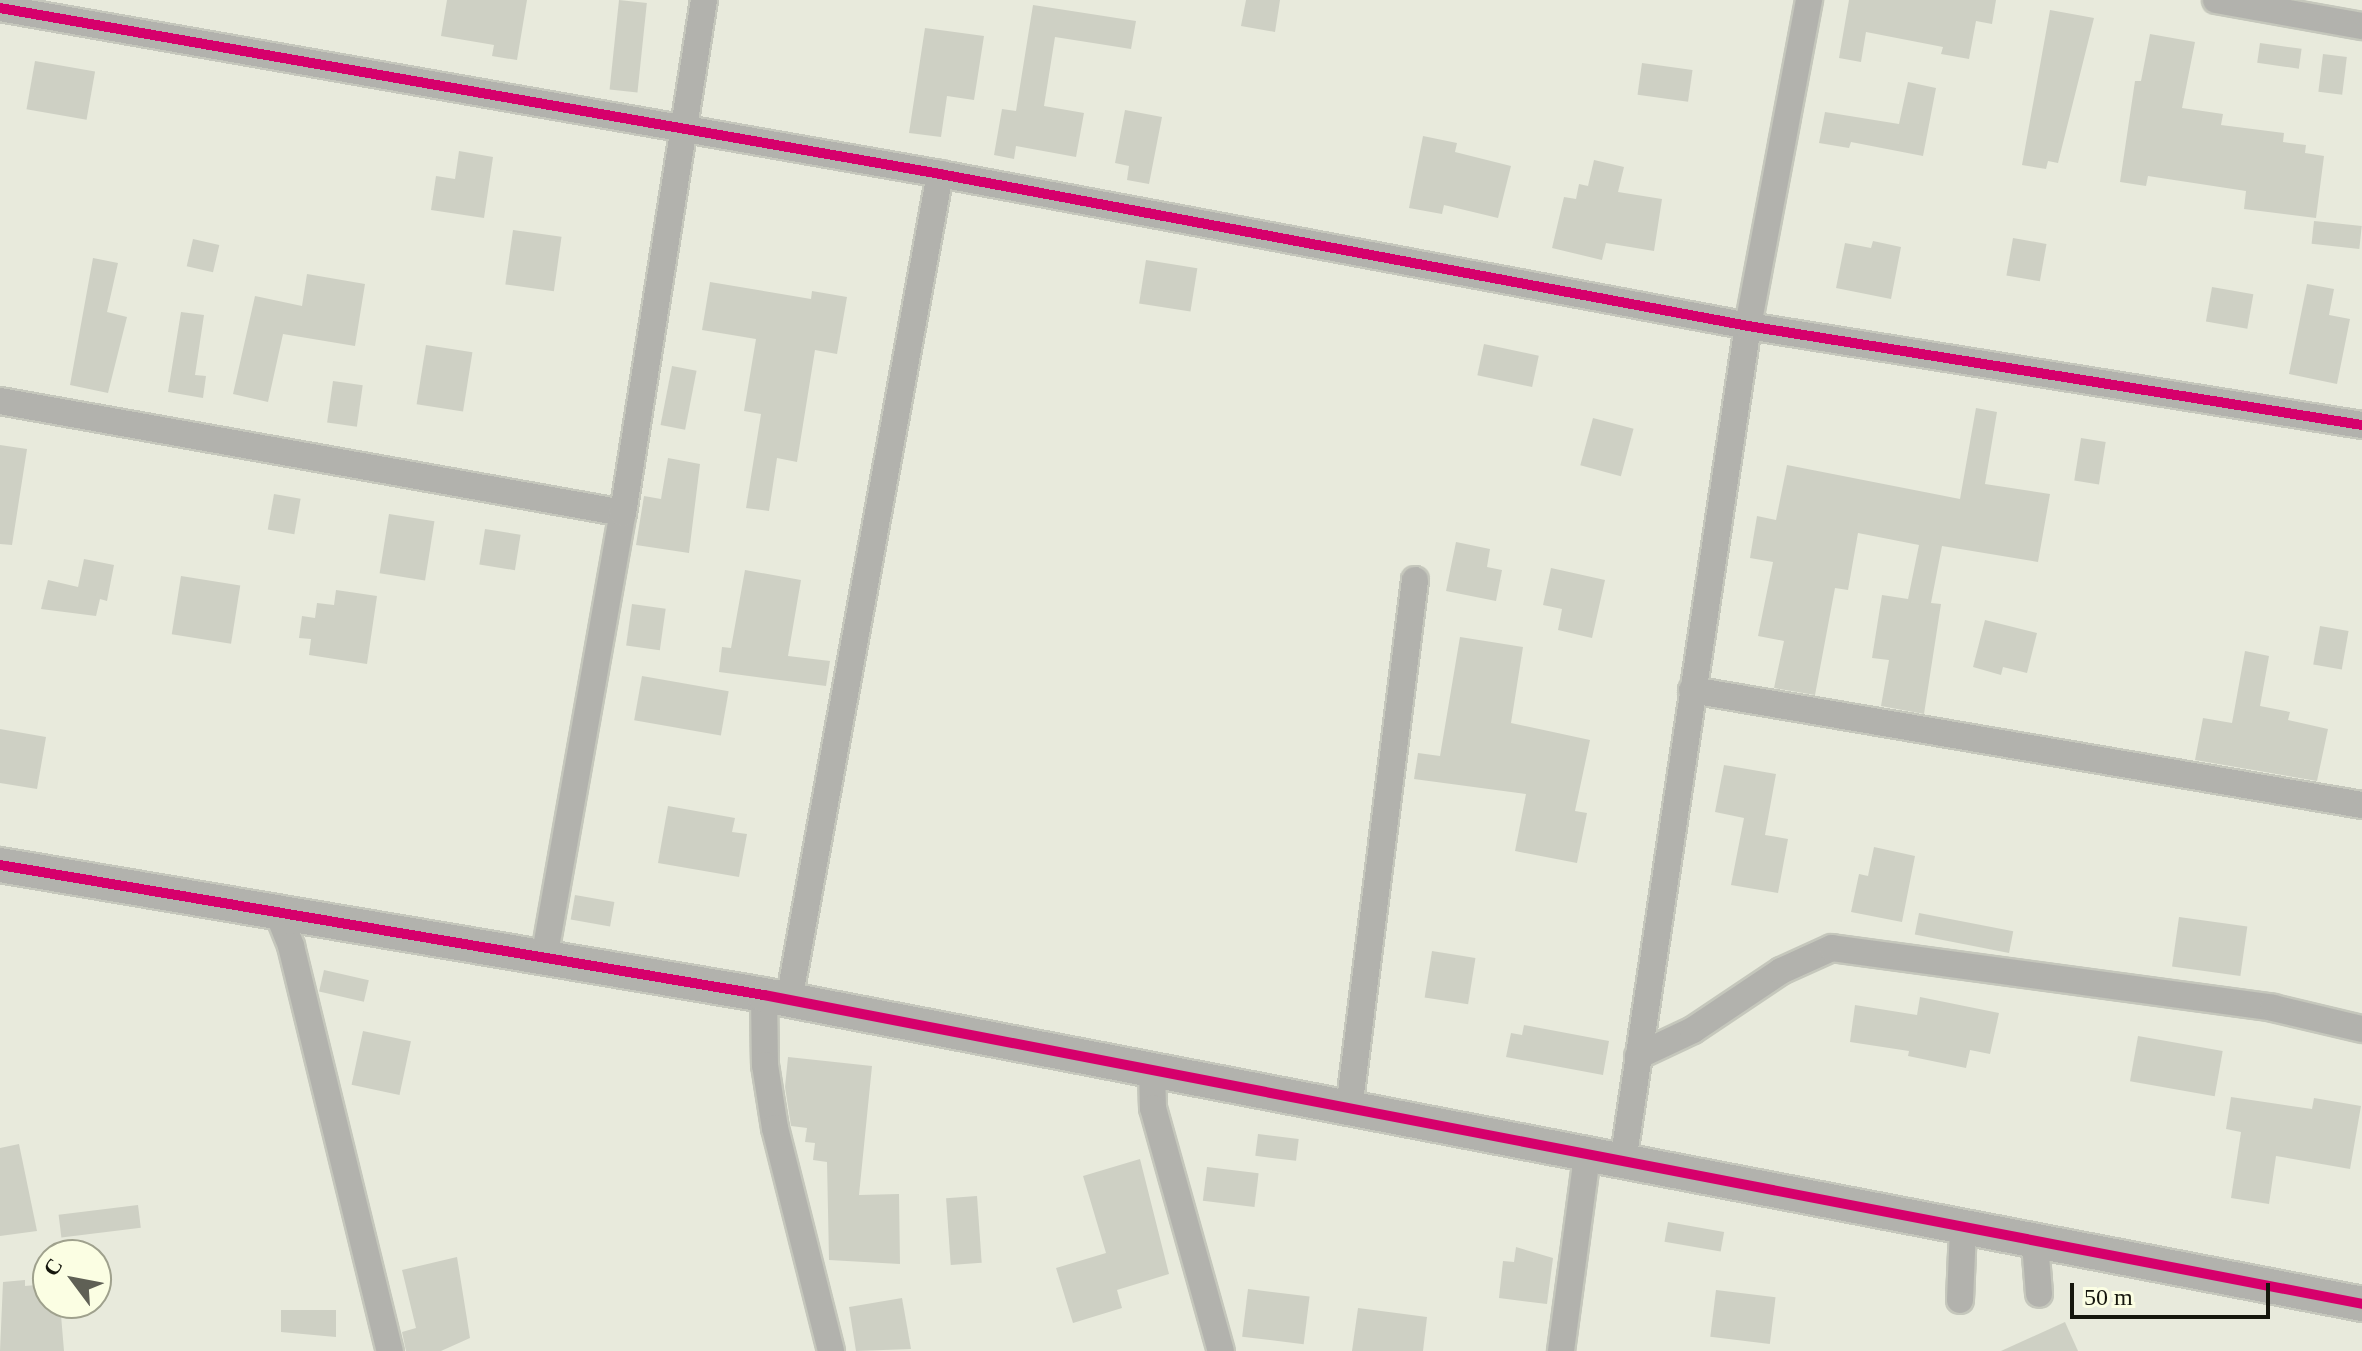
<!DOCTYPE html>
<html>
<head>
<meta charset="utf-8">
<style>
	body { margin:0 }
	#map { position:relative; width:2362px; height:1351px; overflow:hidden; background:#e8eadc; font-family:Georgia,serif }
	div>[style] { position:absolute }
	.building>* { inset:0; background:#ced0c4; transform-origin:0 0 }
	.roads { filter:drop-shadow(2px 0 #c5c7bc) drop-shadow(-2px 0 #c5c7bc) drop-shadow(0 2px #c5c7bc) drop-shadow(0 -2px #c5c7bc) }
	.minor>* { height:26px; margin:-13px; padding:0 13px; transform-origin:13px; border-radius:13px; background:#b2b2ad }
	.tertiary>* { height:34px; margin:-17px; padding:0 17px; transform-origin:17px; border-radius:17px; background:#b2b2ad }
	.cycleway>* { height:10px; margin:-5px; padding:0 5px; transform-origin:5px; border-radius:5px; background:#d6006c }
	span { translate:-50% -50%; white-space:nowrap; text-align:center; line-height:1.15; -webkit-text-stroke:6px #fbfee3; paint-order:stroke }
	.north { position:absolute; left:32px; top:1239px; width:80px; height:80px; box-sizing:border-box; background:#fbfee3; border:2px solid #9fa18d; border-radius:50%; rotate:302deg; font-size:22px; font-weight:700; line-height:32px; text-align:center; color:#15160d }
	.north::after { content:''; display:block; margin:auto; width:28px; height:36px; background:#5f6055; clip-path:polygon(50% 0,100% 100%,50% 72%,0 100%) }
	.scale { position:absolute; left:2070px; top:1283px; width:200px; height:36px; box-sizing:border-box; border:4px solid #15160d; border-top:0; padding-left:10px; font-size:24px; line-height:28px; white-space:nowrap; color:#15160d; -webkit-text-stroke:6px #fbfee3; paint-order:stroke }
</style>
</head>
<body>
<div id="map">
	<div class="building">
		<i style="clip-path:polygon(447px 0,527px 0,517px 60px,492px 56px,494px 45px,441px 36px)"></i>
		<i style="left:619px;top:0;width:28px;height:90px;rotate:6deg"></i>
		<i style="clip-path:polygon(1246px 0,1280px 0,1275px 32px,1241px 26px)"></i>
		<i style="clip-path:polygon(1849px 0,1996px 0,1992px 24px,1976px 21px,1969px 59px,1941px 54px,1943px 47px,1866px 32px,1861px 62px,1839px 58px)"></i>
		<i style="clip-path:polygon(1033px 5px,1136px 21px,1131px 49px,1055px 37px,1044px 106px,1084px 113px,1076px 157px,1016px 146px,1014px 159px,994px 155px,1002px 109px,1016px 111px)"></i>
		<i style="clip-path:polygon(2050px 10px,2094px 18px,2058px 163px,2048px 161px,2046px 169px,2022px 165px)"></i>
		<i style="clip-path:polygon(925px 28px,984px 36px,974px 100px,947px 96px,941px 137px,909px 133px)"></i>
		<i style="clip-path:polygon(2150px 34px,2195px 42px,2182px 108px,2223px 114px,2221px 125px,2284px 133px,2283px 142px,2306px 145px,2305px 153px,2324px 156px,2316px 218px,2244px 209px,2246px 191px,2148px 176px,2146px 186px,2120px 182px,2135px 81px,2141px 81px)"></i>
		<i style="left:2260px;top:43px;width:42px;height:20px;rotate:8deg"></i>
		<i style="left:2323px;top:54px;width:24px;height:38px;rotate:7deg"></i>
		<i style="left:35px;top:61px;width:61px;height:49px;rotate:10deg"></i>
		<i style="left:1642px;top:63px;width:51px;height:32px;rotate:8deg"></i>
		<i style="clip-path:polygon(1908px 82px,1936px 88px,1923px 156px,1851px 142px,1849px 148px,1819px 143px,1825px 112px,1899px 124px)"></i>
		<i style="clip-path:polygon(1125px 110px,1162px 117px,1149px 184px,1127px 180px,1129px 166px,1115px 163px)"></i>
		<i style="clip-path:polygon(1423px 136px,1457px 143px,1455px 152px,1511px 166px,1498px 218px,1444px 205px,1442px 214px,1409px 208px)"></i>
		<i style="clip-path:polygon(459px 151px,493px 157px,484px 218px,431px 210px,436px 176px,455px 179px)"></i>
		<i style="clip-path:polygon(1594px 160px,1624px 167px,1618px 192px,1662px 199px,1654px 251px,1606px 243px,1602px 260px,1552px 248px,1564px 197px,1576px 199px,1579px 184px,1588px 186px)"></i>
		<i style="left:2314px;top:221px;width:48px;height:23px;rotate:6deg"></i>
		<i style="left:513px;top:230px;width:49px;height:55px;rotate:8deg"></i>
		<i style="left:2013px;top:238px;width:34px;height:38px;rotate:10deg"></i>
		<i style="left:193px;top:239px;width:27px;height:28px;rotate:13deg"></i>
		<i style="clip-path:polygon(1873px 241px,1901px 247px,1891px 299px,1836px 288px,1845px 243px,1871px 248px)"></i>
		<i style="clip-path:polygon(93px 258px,118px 263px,107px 312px,127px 317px,108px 393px,70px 385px)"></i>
		<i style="left:1146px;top:260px;width:52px;height:44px;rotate:9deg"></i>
		<i style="clip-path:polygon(307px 274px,365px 284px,355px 346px,283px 334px,268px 402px,233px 394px,255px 296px,302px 306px)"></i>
		<i style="clip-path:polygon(710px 282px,811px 299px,812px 291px,847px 297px,837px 354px,815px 350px,797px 462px,777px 458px,769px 511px,746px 508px,761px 414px,744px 411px,756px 339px,702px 330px)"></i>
		<i style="clip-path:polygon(2307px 284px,2334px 289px,2329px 315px,2350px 319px,2337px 384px,2289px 374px)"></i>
		<i style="left:2212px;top:287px;width:42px;height:35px;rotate:10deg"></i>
		<i style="clip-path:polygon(181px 312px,204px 315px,195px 375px,206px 376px,203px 398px,168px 392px)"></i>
		<i style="left:1484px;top:344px;width:56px;height:32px;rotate:12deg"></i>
		<i style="left:426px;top:345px;width:47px;height:60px;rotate:9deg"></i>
		<i style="left:672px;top:366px;width:25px;height:60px;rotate:11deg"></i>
		<i style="left:333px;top:381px;width:30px;height:42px;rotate:8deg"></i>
		<i style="clip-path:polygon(1976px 408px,1997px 412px,1985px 484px,2050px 494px,2038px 562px,1942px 546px,1931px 603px,1941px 604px,1924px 714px,1881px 706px,1889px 660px,1872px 658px,1882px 595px,1908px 599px,1919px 545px,1858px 533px,1848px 590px,1835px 588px,1815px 695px,1774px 688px,1784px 641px,1758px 636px,1773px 562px,1750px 558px,1757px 516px,1776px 520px,1787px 465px,1960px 499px)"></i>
		<i style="left:1593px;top:418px;width:42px;height:49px;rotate:15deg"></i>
		<i style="left:2081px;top:438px;width:25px;height:43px;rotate:9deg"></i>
		<i style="clip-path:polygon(0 445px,27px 449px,12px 545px,0 544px)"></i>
		<i style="clip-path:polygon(668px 458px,700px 464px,689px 553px,636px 545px,644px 496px,661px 499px)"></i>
		<i style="left:274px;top:494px;width:27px;height:36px;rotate:10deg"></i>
		<i style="left:389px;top:514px;width:46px;height:60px;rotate:9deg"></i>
		<i style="left:485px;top:529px;width:36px;height:36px;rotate:9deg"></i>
		<i style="clip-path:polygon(1456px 542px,1490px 549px,1487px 567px,1502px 570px,1496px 601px,1446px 591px)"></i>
		<i style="clip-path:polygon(84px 559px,114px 565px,107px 601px,100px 599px,96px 616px,41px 609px,48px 580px,78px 587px)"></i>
		<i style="clip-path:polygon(1551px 568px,1605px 580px,1592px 638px,1558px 630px,1562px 609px,1543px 605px)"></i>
		<i style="clip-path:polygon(745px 570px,801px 580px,788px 656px,830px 661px,826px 686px,719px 672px,722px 647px,731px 648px)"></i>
		<i style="left:181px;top:576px;width:60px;height:59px;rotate:9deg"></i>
		<i style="clip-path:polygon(336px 590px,377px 596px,367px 664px,309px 655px,311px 639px,299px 638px,302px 616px,315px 618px,317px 603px,334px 605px)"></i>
		<i style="left:632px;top:604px;width:34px;height:42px;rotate:8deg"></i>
		<i style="clip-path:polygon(1985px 620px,2037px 633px,2027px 673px,2003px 667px,2001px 675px,1973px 667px)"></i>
		<i style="left:2320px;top:626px;width:29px;height:39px;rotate:10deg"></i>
		<i style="clip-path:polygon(1460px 637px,1523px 647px,1511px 723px,1590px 740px,1575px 811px,1587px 813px,1577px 863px,1515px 851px,1526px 794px,1414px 779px,1418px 753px,1440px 756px)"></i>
		<i style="clip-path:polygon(2245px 651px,2269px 656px,2260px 706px,2290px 712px,2288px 720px,2328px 729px,2317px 781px,2195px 760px,2203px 718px,2232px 723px)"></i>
		<i style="left:642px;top:676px;width:88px;height:45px;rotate:10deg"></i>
		<i style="clip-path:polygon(0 729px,46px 737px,37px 789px,0 783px)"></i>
		<i style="clip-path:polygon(1724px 765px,1776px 774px,1765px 835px,1788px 839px,1778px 893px,1731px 885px,1744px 818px,1715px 812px)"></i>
		<i style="clip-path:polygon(668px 806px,735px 818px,732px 832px,747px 834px,739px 877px,658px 863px)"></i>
		<i style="clip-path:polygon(1874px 847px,1915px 856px,1902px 922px,1851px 912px,1859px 874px,1868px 876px)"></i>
		<i style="left:575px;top:895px;width:40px;height:25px;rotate:10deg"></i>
		<i style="left:1919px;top:913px;width:96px;height:22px;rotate:11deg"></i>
		<i style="left:2179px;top:917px;width:69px;height:50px;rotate:8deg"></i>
		<i style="left:1432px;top:951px;width:44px;height:47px;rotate:9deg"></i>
		<i style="left:324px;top:970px;width:46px;height:22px;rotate:13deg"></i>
		<i style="clip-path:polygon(1920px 997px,1999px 1013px,1990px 1054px,1970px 1050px,1966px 1068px,1908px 1056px,1909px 1051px,1850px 1042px,1855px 1005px,1917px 1015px)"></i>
		<i style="clip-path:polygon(1524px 1025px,1609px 1041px,1603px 1075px,1506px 1057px,1511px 1033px,1522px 1035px)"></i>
		<i style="left:363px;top:1031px;width:49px;height:55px;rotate:12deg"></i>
		<i style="left:2138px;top:1036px;width:86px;height:46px;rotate:10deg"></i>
		<i style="clip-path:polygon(788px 1057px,872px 1066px,859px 1195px,899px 1194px,900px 1264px,829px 1260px,827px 1162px,813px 1160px,815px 1143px,805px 1142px,807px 1128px,791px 1126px,785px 1087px)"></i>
		<i style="clip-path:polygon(2231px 1097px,2312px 1109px,2314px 1098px,2361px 1106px,2350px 1169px,2276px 1156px,2269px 1204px,2231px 1198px,2241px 1132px,2226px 1129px)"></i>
		<i style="left:1258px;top:1134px;width:41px;height:22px;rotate:7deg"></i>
		<i style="clip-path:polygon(19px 1144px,37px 1231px,0 1236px,0 1148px)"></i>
		<i style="clip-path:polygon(1140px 1159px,1169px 1274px,1117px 1290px,1122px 1308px,1073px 1323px,1056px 1268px,1106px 1253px,1083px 1176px)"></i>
		<i style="left:1207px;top:1167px;width:52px;height:34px;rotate:7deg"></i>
		<i style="left:977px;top:1196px;width:67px;height:31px;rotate:86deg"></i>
		<i style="left:138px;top:1205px;width:23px;height:80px;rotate:83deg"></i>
		<i style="left:1668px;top:1222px;width:57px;height:20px;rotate:10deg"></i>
		<i style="clip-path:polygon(1516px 1247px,1553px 1258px,1547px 1304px,1499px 1298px,1503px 1261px,1514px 1262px)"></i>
		<i style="clip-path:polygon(457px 1257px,470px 1338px,441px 1351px,406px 1351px,402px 1332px,416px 1328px,402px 1270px)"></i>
		<i style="clip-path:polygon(25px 1280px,25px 1286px,47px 1284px,48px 1303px,60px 1303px,64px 1351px,0 1351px,3px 1282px)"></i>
		<i style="left:1248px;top:1289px;width:62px;height:48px;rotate:7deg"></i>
		<i style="left:1716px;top:1290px;width:60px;height:47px;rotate:7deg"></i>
		<i style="clip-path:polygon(902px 1298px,911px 1349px,856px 1351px,849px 1307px)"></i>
		<i style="clip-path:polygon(1358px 1308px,1427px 1317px,1423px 1351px,1352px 1351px)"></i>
		<i style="clip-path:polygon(281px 1310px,336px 1310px,336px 1337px,281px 1332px)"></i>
		<i style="clip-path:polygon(2065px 1322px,2078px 1351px,2001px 1351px)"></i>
	</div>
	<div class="roads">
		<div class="minor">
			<i style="left:2216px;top:0;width:148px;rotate:10.1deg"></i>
			<i style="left:0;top:8px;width:955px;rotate:10.01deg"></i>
			<i style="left:940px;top:174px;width:822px;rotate:10.65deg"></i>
			<i style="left:1748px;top:326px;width:622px;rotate:9.16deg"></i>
			<i style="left:0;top:401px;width:633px;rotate:10.19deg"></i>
			<i style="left:1692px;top:690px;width:680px;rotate:9.74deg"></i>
			<i style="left:277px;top:911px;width:38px;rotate:68deg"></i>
			<i style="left:291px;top:946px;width:417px;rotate:76.3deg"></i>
			<i style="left:544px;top:959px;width:453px;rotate:-80deg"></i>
			<i style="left:623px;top:513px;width:519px;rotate:-81.03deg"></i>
			<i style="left:764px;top:995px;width:70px;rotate:89.2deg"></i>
			<i style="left:765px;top:1065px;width:64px;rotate:81deg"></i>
			<i style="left:775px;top:1128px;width:230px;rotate:75.9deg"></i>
			<i style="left:789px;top:1000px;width:840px;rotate:-79.64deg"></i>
			<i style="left:1638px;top:1056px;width:61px;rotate:-25.3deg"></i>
			<i style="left:1693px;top:1030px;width:106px;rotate:-33.8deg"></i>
			<i style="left:1781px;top:971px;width:56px;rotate:-24.3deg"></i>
			<i style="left:1832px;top:948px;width:445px;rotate:7.7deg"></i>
			<i style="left:2273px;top:1008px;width:91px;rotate:13.3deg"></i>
			<i style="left:1152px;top:1068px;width:40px;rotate:88.6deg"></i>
			<i style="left:1153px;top:1108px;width:252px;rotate:74.4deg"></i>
			<i style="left:1349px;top:1109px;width:533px;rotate:-82.89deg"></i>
			<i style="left:1623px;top:1162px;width:845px;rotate:-81.5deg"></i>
			<i style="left:1748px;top:326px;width:332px;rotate:-79.4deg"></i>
			<i style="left:2035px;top:1243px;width:51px;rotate:85.5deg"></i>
			<i style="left:1960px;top:1300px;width:71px;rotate:-87.6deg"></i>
			<i style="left:1561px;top:1351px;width:198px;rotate:-82.4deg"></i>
		</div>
		<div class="tertiary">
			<i style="left:0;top:865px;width:775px;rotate:9.66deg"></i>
			<i style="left:764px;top:995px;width:1628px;rotate:10.94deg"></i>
		</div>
	</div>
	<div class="cycleway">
		<i style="left:0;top:8px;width:955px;rotate:10.01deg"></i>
		<i style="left:940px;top:174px;width:822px;rotate:10.65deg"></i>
		<i style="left:1748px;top:326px;width:622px;rotate:9.16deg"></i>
		<i style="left:0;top:865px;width:775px;rotate:9.66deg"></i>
		<i style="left:764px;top:995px;width:1628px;rotate:10.94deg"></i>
	</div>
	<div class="north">С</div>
	<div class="scale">50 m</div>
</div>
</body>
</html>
